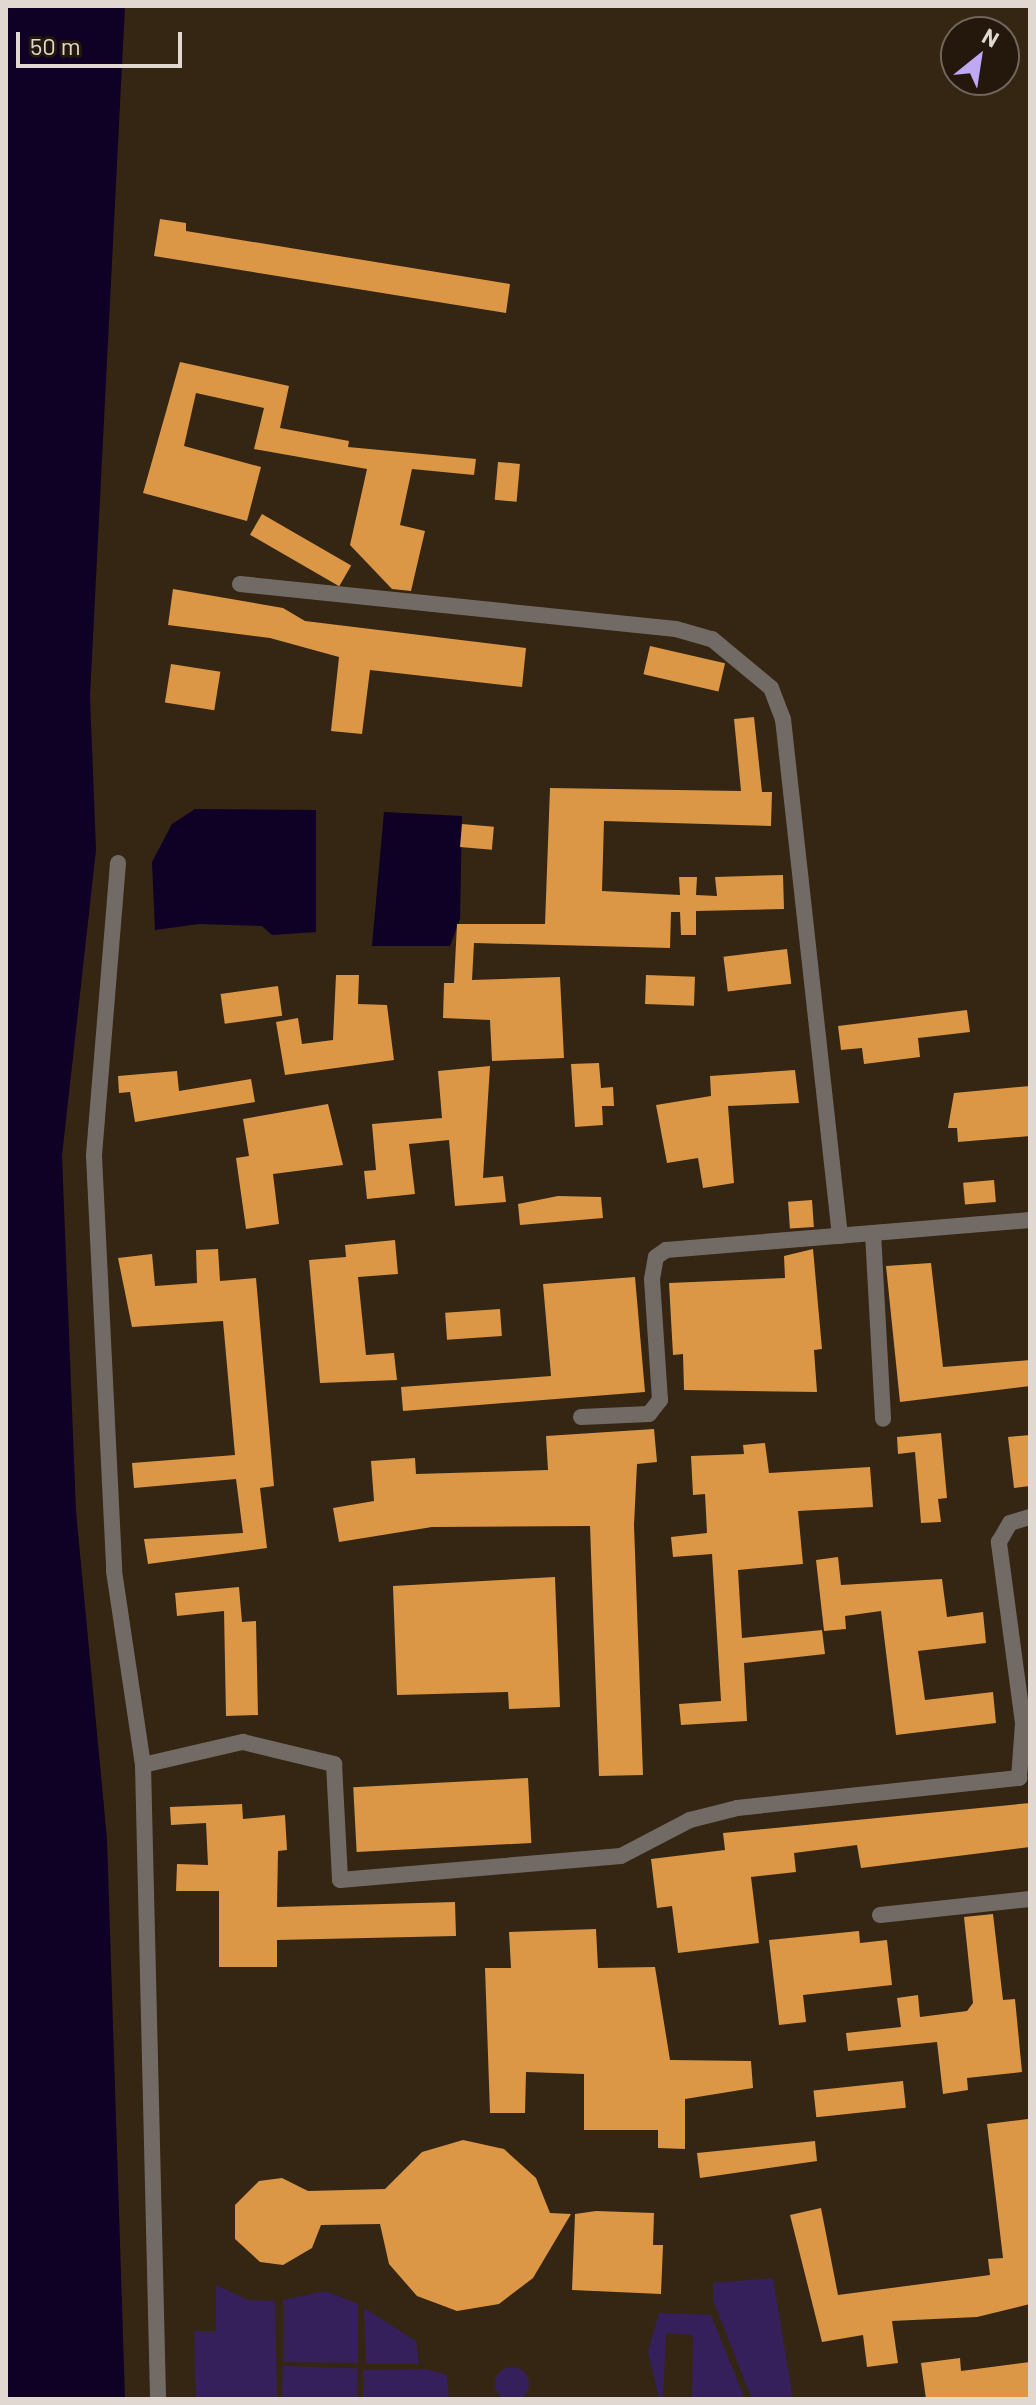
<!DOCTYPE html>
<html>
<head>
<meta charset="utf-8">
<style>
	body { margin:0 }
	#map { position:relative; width:1036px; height:2405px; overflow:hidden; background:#2d2115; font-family:Barlow,sans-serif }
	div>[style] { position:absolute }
	.built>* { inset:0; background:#352513 }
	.green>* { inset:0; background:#36205c; transform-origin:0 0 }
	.round { border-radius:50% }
	.water>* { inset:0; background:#0f0025 }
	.building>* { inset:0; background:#db9745; transform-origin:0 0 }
	.minor>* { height:16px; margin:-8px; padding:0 8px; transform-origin:8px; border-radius:8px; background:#726b65 }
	span { translate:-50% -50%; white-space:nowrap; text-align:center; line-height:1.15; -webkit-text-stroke:8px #23180b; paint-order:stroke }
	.frame { position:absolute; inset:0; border:8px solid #e1d9d1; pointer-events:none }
	.north { position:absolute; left:940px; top:16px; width:80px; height:80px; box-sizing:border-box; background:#23180b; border:2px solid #6f655a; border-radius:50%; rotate:30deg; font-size:22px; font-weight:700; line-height:32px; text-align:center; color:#e1d9d1 }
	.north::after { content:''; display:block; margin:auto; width:28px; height:36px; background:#bfa9f4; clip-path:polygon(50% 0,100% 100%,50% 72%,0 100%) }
	.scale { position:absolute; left:16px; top:32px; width:166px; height:36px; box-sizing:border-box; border:4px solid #e1d9d1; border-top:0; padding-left:10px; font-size:24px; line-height:28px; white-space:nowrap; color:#e1d9d1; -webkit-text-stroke:6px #23180b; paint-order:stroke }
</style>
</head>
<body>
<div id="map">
	<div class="built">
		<i style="clip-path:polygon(evenodd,126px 6px,1030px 6px,1030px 2399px,13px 2399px,69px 151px,126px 6px,956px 32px,1004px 32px,1004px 80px,956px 80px,956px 32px)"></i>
	</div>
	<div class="green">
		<i style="clip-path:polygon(773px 2278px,793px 2399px,752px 2399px,713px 2300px,713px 2283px)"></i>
		<i style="clip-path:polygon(216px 2285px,248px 2300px,275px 2301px,277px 2399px,196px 2399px,194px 2331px,216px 2331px)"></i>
		<i style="clip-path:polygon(325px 2291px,358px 2304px,358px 2363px,283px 2362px,283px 2300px)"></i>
		<i style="clip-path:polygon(364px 2308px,416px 2341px,419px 2364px,366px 2364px)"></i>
		<i style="clip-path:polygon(659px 2313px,711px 2315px,745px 2399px,692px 2399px,693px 2335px,666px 2333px,663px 2399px,659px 2399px,648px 2352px)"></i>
		<i style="left:283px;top:2366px;width:75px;height:33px;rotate:2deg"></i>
		<i class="round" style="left:495px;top:2367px;width:34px;height:34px"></i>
		<i style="clip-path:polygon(425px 2369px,447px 2375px,449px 2399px,363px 2399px,363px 2370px)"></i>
	</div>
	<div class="water">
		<i style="clip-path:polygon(6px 6px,125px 6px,90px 696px,96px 850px,62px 1156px,76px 1511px,107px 1839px,125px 2399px,6px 2399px)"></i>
		<i style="clip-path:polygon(195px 809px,316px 810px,316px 932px,272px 935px,262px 926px,199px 924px,155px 930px,152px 862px,172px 824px)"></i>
		<i style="clip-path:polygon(384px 812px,462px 816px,460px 919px,450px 946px,372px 946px)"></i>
	</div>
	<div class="building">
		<i style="clip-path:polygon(160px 219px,186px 223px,186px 231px,510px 284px,506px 313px,154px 256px)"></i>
		<i style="clip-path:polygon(180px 362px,289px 386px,280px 428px,349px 441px,348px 447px,476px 459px,474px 475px,412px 469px,400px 525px,425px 531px,411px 591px,392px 589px,350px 545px,367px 469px,254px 449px,264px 408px,196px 393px,184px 446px,261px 467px,247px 521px,143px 493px)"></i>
		<i style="left:498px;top:462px;width:22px;height:38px;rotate:5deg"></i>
		<i style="left:262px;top:514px;width:103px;height:24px;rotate:30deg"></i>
		<i style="clip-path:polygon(173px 589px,283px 608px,305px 621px,526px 648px,522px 687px,370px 670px,362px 734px,331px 731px,339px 657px,270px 638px,168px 625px)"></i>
		<i style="left:650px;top:646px;width:77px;height:29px;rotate:13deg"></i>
		<i style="left:171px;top:664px;width:50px;height:39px;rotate:9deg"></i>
		<i style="clip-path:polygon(754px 717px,762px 792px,772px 792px,771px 826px,604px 821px,602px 891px,680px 895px,679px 877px,697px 877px,696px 895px,717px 896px,715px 877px,783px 875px,784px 909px,696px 911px,696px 935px,681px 935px,680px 912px,671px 912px,670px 948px,474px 943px,472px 980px,560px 977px,564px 1058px,492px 1061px,490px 1020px,443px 1018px,444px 983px,454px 983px,457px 924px,545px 924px,550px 788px,741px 791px,734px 719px)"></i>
		<i style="left:462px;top:824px;width:32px;height:23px;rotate:5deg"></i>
		<i style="left:787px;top:949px;width:35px;height:64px;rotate:83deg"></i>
		<i style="clip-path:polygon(336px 975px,359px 975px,358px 1004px,387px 1005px,394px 1060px,285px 1075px,276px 1022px,298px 1018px,302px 1044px,333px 1040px)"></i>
		<i style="left:646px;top:975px;width:49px;height:29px;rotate:2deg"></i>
		<i style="left:278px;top:986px;width:30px;height:58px;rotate:82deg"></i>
		<i style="clip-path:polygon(967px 1010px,970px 1032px,918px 1038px,920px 1057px,864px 1064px,862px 1048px,841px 1050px,838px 1026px)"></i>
		<i style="clip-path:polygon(599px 1063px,601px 1088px,613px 1087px,614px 1106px,602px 1106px,603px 1125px,575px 1127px,571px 1064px)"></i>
		<i style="clip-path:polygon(490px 1066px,483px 1178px,503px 1176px,506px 1202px,455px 1206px,449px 1140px,409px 1144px,415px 1194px,367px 1199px,364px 1171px,376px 1170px,372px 1124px,442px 1118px,438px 1071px)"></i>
		<i style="clip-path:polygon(795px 1070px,799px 1103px,728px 1106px,734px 1183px,703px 1188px,698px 1158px,667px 1163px,656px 1105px,711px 1096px,710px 1076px)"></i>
		<i style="clip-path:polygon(177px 1071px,179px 1091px,251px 1079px,255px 1102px,135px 1122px,130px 1092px,119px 1093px,118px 1076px)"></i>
		<i style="clip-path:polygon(1030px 1086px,1030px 1136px,958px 1142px,957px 1128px,948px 1128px,954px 1093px)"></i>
		<i style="clip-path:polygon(328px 1104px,343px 1165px,273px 1174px,279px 1224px,246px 1229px,236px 1158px,249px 1156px,243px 1119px)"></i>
		<i style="left:994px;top:1180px;width:22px;height:31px;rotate:85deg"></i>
		<i style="clip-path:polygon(558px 1196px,601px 1197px,603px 1218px,520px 1225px,518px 1204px)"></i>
		<i style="left:812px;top:1200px;width:27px;height:24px;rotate:86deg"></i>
		<i style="clip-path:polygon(395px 1240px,398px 1274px,358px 1277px,366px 1355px,394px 1353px,397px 1380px,320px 1383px,309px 1260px,346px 1257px,345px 1245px)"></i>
		<i style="clip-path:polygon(218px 1249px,220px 1281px,256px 1278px,274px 1486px,260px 1488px,267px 1548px,148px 1564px,144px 1539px,243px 1533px,236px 1479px,134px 1488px,132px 1463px,235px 1455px,223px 1321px,132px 1327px,118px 1258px,152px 1254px,155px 1286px,197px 1283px,196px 1250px)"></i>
		<i style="clip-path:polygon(813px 1249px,822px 1349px,814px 1350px,817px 1392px,684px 1390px,683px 1354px,673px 1355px,669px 1283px,785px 1278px,784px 1256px)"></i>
		<i style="clip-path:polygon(931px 1263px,943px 1367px,1030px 1360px,1030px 1386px,900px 1402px,886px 1266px)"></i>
		<i style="clip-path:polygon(635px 1277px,645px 1392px,403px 1411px,401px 1387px,551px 1376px,543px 1284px)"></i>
		<i style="left:500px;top:1309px;width:27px;height:55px;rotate:86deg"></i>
		<i style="clip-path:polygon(654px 1429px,657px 1462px,637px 1464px,634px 1525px,643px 1775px,599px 1776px,590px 1526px,432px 1527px,339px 1542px,333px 1508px,374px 1501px,371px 1461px,415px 1458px,416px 1474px,548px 1470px,546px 1436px)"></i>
		<i style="clip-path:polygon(941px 1433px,947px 1498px,938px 1499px,941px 1522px,921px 1523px,915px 1452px,898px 1454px,897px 1437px)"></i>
		<i style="clip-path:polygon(1030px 1435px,1030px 1486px,1014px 1488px,1008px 1437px)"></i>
		<i style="clip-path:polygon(765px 1443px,769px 1473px,870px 1467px,873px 1507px,798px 1511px,803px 1564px,738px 1570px,742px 1638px,822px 1630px,825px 1654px,744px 1663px,747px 1721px,681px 1725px,679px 1704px,721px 1701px,712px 1554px,673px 1557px,671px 1537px,707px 1533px,705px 1494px,693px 1495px,691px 1456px,744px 1454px,743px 1445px)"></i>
		<i style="clip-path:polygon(838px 1557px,841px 1585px,942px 1579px,947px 1617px,983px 1612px,986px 1643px,918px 1651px,925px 1700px,993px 1692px,996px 1723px,896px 1735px,881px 1611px,845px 1616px,846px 1629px,824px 1631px,816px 1560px)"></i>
		<i style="clip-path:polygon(555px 1577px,560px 1707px,509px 1709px,508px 1692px,397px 1695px,393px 1586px)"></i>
		<i style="clip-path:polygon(239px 1587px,242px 1622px,256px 1621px,258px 1715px,226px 1716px,224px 1611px,177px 1616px,175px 1593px)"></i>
		<i style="left:528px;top:1778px;width:65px;height:175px;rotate:87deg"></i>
		<i style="clip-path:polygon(1030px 1803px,1030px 1847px,861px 1868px,857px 1845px,794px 1853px,796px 1872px,751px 1877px,759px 1943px,678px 1953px,672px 1906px,657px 1908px,651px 1859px,725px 1850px,723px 1833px)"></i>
		<i style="clip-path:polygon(242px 1804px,243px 1819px,285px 1815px,287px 1850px,278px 1851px,277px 1907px,455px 1902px,456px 1936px,277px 1940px,277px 1967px,219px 1967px,219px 1891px,176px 1891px,177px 1864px,208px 1865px,206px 1823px,171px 1825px,170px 1807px)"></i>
		<i style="clip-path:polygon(993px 1914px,1003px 2000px,1015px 1999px,1022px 2072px,967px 2078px,968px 2090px,943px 2094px,937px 2042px,848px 2051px,846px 2033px,901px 2027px,897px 1998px,918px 1995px,920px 2017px,967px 2011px,973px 2003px,964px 1917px)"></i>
		<i style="clip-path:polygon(596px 1929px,598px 1968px,655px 1967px,670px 2060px,751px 2061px,753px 2088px,685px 2099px,685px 2149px,658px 2148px,658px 2130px,584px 2130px,584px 2074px,526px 2072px,525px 2113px,490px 2113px,485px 1968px,511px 1968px,509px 1932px)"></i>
		<i style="clip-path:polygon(859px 1931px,860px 1943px,887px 1940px,892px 1985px,803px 1995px,806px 2022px,779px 2025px,769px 1940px)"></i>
		<i style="left:903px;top:2081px;width:27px;height:90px;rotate:84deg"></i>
		<i style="clip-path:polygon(1028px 2119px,1030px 2304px,977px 2317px,892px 2321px,898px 2363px,867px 2367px,863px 2335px,822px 2342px,790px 2215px,821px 2208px,838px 2295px,990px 2275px,988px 2259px,1003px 2258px,987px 2124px)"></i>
		<i style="clip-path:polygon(463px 2140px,504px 2149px,536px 2178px,550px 2213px,571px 2214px,533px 2278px,499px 2304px,457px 2311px,417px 2296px,389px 2264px,380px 2224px,321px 2225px,312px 2248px,283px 2265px,260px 2262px,235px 2239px,235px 2205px,259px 2181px,282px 2178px,308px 2191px,385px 2189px,422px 2152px)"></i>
		<i style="clip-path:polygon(815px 2141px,817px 2161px,700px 2178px,697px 2153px)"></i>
		<i style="clip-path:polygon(596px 2211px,654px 2213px,653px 2245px,663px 2245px,661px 2294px,572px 2290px,575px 2214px)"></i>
		<i style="clip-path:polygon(960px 2358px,961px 2371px,1030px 2362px,1030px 2399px,926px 2399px,921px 2363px)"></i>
	</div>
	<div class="minor">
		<i style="left:240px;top:584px;width:438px;rotate:5.9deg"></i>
		<i style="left:676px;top:629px;width:37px;rotate:16deg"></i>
		<i style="left:712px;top:639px;width:77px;rotate:39.7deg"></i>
		<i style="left:771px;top:688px;width:33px;rotate:69deg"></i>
		<i style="left:783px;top:719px;width:520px;rotate:83.71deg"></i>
		<i style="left:118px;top:863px;width:294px;rotate:94.7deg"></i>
		<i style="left:94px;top:1156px;width:415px;rotate:87.2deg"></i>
		<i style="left:114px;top:1571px;width:196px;rotate:81.5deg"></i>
		<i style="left:143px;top:1765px;width:634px;rotate:88.64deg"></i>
		<i style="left:873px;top:1233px;width:186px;rotate:86.9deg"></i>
		<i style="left:581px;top:1417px;width:68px;rotate:-2.5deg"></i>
		<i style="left:649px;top:1414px;width:18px;rotate:-52deg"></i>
		<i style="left:660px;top:1400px;width:121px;rotate:-93.8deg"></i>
		<i style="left:652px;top:1279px;width:22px;rotate:-80deg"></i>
		<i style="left:656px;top:1257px;width:12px;rotate:-35deg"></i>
		<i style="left:666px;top:1250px;width:365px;rotate:-4.7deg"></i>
		<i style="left:143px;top:1765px;width:103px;rotate:-13deg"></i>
		<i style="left:243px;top:1742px;width:94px;rotate:13.6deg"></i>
		<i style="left:334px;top:1764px;width:116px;rotate:87deg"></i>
		<i style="left:340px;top:1880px;width:282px;rotate:-4.9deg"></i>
		<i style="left:621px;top:1856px;width:78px;rotate:-27.6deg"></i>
		<i style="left:690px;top:1820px;width:49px;rotate:-14.3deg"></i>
		<i style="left:737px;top:1808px;width:284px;rotate:-6.1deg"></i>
		<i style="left:1019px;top:1778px;width:55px;rotate:-85.8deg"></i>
		<i style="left:1023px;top:1723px;width:183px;rotate:-97.6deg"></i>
		<i style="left:999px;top:1542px;width:22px;rotate:-60deg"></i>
		<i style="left:1010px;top:1523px;width:21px;rotate:-17deg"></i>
		<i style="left:880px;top:1915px;width:151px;rotate:-6.1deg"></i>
	</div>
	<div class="frame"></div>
	<div class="north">N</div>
	<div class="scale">50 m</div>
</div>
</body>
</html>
